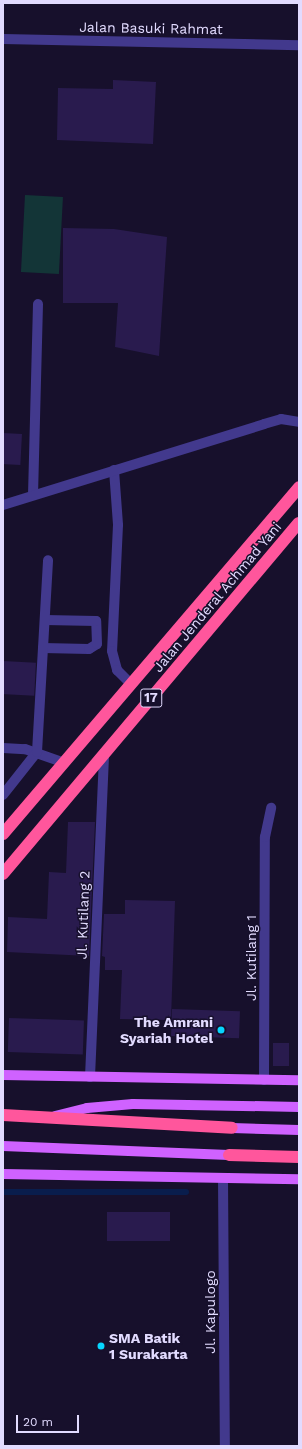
<!DOCTYPE html>
<html>
<head>
<meta charset="utf-8">
<style>
	body { margin:0 }
	#map { position:relative; width:302px; height:1449px; overflow:hidden; background:#17102c; font-family:"Work Sans",sans-serif }
	div>[style] { position:absolute }
	.green>* { inset:0; background:#133537; transform-origin:0 0 }
	.stream>* { height:6px; margin:-3px; padding:0 3px; transform-origin:3px; border-radius:3px; background:#091d4d }
	.building>* { inset:0; background:#291b4e; transform-origin:0 0 }
	.minor>* { height:10px; margin:-5px; padding:0 5px; transform-origin:5px; border-radius:5px; background:#42398d }
	.major>* { height:10px; margin:-5px; padding:0 5px; transform-origin:5px; border-radius:5px; background:#cf62ff }
	.highway>* { height:12px; margin:-6px; padding:0 6px; transform-origin:6px; border-radius:6px; background:#ff569c }
	.dots>* { width:11px; height:11px; translate:-50% -50%; box-sizing:border-box; border:2px solid #17102c; border-radius:50% }
	span { translate:-50% -50%; white-space:nowrap; text-align:center; line-height:1.15; -webkit-text-stroke:3px #17102c; paint-order:stroke }
	.shield-label span { padding:1px 3px; background:#17102c; border:1px solid; border-radius:3px; -webkit-text-stroke-width:0 }
	.shield-label { font-size:13px; color:#e2dbff; font-weight:700 }
	.street-label { font-size:14px; color:#e2dbff }
	.poi-label { font-size:14px; color:#e2dbff; font-weight:700 }
	.right { translate:-100% -50%; text-align:right }
	.left { translate:0 -50%; text-align:left }
	.frame { position:absolute; inset:0; border:4px solid #e2dbff; pointer-events:none }
	.scale { position:absolute; left:16px; top:1415px; width:63px; height:18px; box-sizing:border-box; border:2px solid #e2dbff; border-top:0; padding-left:5px; font-size:12px; line-height:14px; white-space:nowrap; color:#e2dbff; -webkit-text-stroke:3px #17102c; paint-order:stroke }
</style>
</head>
<body>
<div id="map">
	<div class="green">
		<i style="left:25px;top:195px;width:38px;height:77px;rotate:3deg"></i>
	</div>
	<div class="stream">
		<i style="left:3px;top:1192px;width:183px"></i>
	</div>
	<div class="building">
		<i style="clip-path:polygon(113px 80px,156px 82px,153px 144px,57px 140px,58px 88px,113px 89px)"></i>
		<i style="clip-path:polygon(63px 228px,114px 229px,167px 237px,159px 356px,115px 347px,118px 303px,63px 303px)"></i>
		<i style="left:3px;top:433px;width:19px;height:31px;rotate:3deg"></i>
		<i style="left:3px;top:661px;width:33px;height:33px;rotate:3deg"></i>
		<i style="clip-path:polygon(68px 822px,95px 822px,89px 956px,7px 952px,8px 917px,47px 919px,49px 872px,66px 873px)"></i>
		<i style="clip-path:polygon(125px 900px,175px 901px,171px 1020px,120px 1019px,122px 970px,105px 970px,105px 957px,102px 956px,104px 914px,125px 914px)"></i>
		<i style="left:172px;top:1009px;width:68px;height:27px;rotate:2deg"></i>
		<i style="left:9px;top:1018px;width:75px;height:34px;rotate:2deg"></i>
		<i style="left:273px;top:1043px;width:16px;height:23px"></i>
		<i style="left:107px;top:1212px;width:63px;height:29px"></i>
	</div>
	<div class="minor">
		<i style="left:3px;top:39px;width:296px;rotate:1.2deg"></i>
		<i style="left:114px;top:470px;width:55px;rotate:85.8deg"></i>
		<i style="left:118px;top:525px;width:126px;rotate:92.7deg"></i>
		<i style="left:112px;top:651px;width:20px;rotate:75deg"></i>
		<i style="left:117px;top:670px;width:17px;rotate:45deg"></i>
		<i style="left:33px;top:495px;width:191px;rotate:-88.5deg"></i>
		<i style="left:3px;top:505px;width:273px;rotate:-17.2deg"></i>
		<i style="left:264px;top:424px;width:18px;rotate:-16deg"></i>
		<i style="left:281px;top:419px;width:18px;rotate:9deg"></i>
		<i style="left:43px;top:648px;width:46px;rotate:1.2deg"></i>
		<i style="left:89px;top:649px;width:9px;rotate:-32deg"></i>
		<i style="left:97px;top:644px;width:23px;rotate:-92deg"></i>
		<i style="left:96px;top:621px;width:51px;rotate:-178.9deg"></i>
		<i style="left:3px;top:748px;width:22px;rotate:3deg"></i>
		<i style="left:25px;top:749px;width:42px;rotate:19.3deg"></i>
		<i style="left:3px;top:795px;width:55px;rotate:-51.7deg"></i>
		<i style="left:37px;top:752px;width:192px;rotate:-86.7deg"></i>
		<i style="left:90px;top:1077px;width:323px;rotate:-87.5deg"></i>
		<i style="left:264px;top:1080px;width:243px;rotate:-89.8deg"></i>
		<i style="left:265px;top:837px;width:30px;rotate:-78deg"></i>
		<i style="left:223px;top:1178px;width:268px;rotate:89.6deg"></i>
	</div>
	<div class="major">
		<i style="left:3px;top:1075px;width:296px;rotate:1deg"></i>
		<i style="left:55px;top:1116px;width:33px;rotate:-14deg"></i>
		<i style="left:87px;top:1108px;width:46px;rotate:-5deg"></i>
		<i style="left:133px;top:1104px;width:166px;rotate:1deg"></i>
		<i style="left:232px;top:1128px;width:67px;rotate:1.7deg"></i>
		<i style="left:3px;top:1146px;width:226px;rotate:2.3deg"></i>
		<i style="left:3px;top:1174px;width:296px;rotate:1deg"></i>
	</div>
	<div class="highway">
		<i style="left:3px;top:834px;width:456px;rotate:-49.5deg"></i>
		<i style="left:3px;top:874px;width:459px;rotate:-49.9deg"></i>
		<i style="left:3px;top:1115px;width:229px;rotate:3.2deg"></i>
		<i style="left:229px;top:1155px;width:70px;rotate:1.6deg"></i>
	</div>
	<div class="dots">
		<i style="left:221px;top:1030px;background:#07d5ff"></i>
		<i style="left:101px;top:1346px;background:#07d5ff"></i>
	</div>
	<div class="shield-label">
		<span style="left:151px;top:698px">17</span>
	</div>
	<div class="street-label">
		<span style="left:151px;top:28px;rotate:1deg">Jalan Basuki Rahmat</span>
		<span style="left:217px;top:597px;rotate:-50deg">Jalan Jenderal Achmad Yani</span>
		<span style="left:83px;top:915px;rotate:-88deg">Jl. Kutilang 2</span>
		<span style="left:251px;top:958px;rotate:-90deg">Jl. Kutilang 1</span>
		<span style="left:210px;top:1312px;rotate:-90deg">Jl. Kapulogo</span>
	</div>
	<div class="poi-label">
		<span class="right" style="left:213px;top:1030px">The Amrani<br>Syariah Hotel</span>
		<span class="left" style="left:109px;top:1346px">SMA Batik<br>1 Surakarta</span>
	</div>
	<div class="frame"></div>
	<div class="scale">20 m</div>
</div>
</body>
</html>
